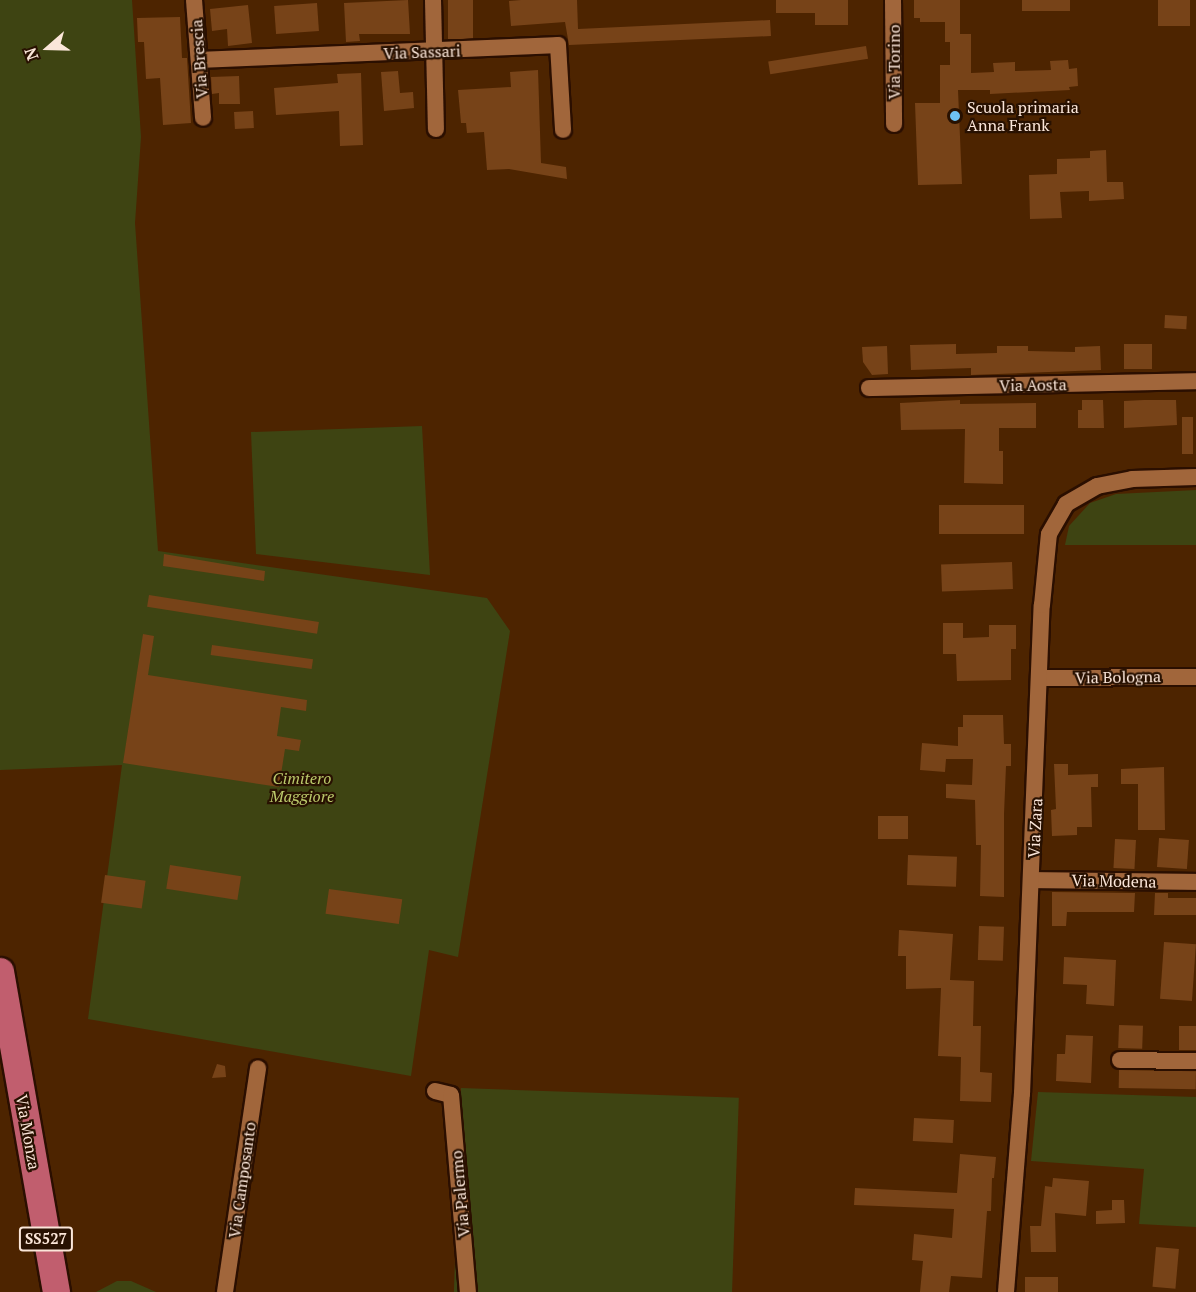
<!DOCTYPE html>
<html>
<head>
<meta charset="utf-8">
<style>
	body { margin:0 }
	#map { position:relative; width:1196px; height:1292px; overflow:hidden; background:#4d2400; font-family:"PT Serif",serif }
	div>[style] { position:absolute }
	.green>* { inset:0; background:#3e4412; transform-origin:0 0 }
	.building>* { inset:0; background:#774318; transform-origin:0 0 }
	.roads { filter:drop-shadow(2px 0 #2b0f00) drop-shadow(-2px 0 #2b0f00) drop-shadow(0 2px #2b0f00) drop-shadow(0 -2px #2b0f00) }
	.minor>* { height:16px; margin:-8px; padding:0 8px; transform-origin:8px; border-radius:8px; background:#a1663b }
	.primary>* { height:27px; margin:-13.5px; padding:0 13.5px; transform-origin:13.5px; border-radius:13.5px; background:#c15e6e }
	.dots>* { width:16px; height:16px; translate:-50% -50%; box-sizing:border-box; border:3px solid #281101; border-radius:50% }
	span { translate:-50% -50%; white-space:nowrap; text-align:center; line-height:1.15; -webkit-text-stroke:4.5px #281101; paint-order:stroke }
	.shield-label span { padding:2px 4px; background:#281101; border:2px solid; border-radius:4px; -webkit-text-stroke-width:0 }
	.shield-label { font-size:15px; color:#fbe6d9; font-weight:700 }
	.street-label { font-size:16px; color:#fbe6d9 }
	.poi-label { font-size:16px; color:#fbe6d9 }
	.left { translate:0 -50%; text-align:left }
	.park-label { font-size:16px; color:#bcca6b; font-style:italic }
	.north { position:absolute; left:18px; top:18px; width:60px; height:60px; -webkit-text-stroke:4px #281101; paint-order:stroke; rotate:250deg; font-size:16px; font-weight:700; line-height:24px; text-align:center; color:#fbe6d9 }
	.north::after { content:''; display:block; margin:auto; width:21px; height:27px; background:#fbe6d9; clip-path:polygon(50% 0,100% 100%,50% 72%,0 100%) }
</style>
</head>
<body>
<div id="map">
	<div class="green">
		<i style="clip-path:polygon(0 0,132px 0,141px 137px,135px 223px,158px 551px,487px 598px,510px 631px,458px 957px,429px 950px,411px 1076px,88px 1019px,122px 765px,0 770px)"></i>
		<i style="clip-path:polygon(422px 426px,430px 575px,256px 554px,251px 432px)"></i>
		<i style="clip-path:polygon(1196px 490px,1196px 545px,1065px 545px,1069px 526px,1090px 503px,1116px 494px)"></i>
		<i style="left:461px;top:1088px;width:278px;height:205px;rotate:2deg"></i>
		<i style="clip-path:polygon(1038px 1092px,1196px 1097px,1196px 1227px,1139px 1224px,1144px 1169px,1031px 1161px)"></i>
		<i style="clip-path:polygon(117px 1281px,131px 1281px,156px 1292px,96px 1292px)"></i>
	</div>
	<div class="building">
		<i style="clip-path:polygon(408px 0,410px 34px,359px 34px,360px 41px,346px 42px,344px 3px)"></i>
		<i style="left:448px;top:0;width:25px;height:39px"></i>
		<i style="clip-path:polygon(521px 0,577px 0,578px 29px,770px 20px,771px 36px,569px 45px,565px 22px,511px 26px,509px 1px)"></i>
		<i style="clip-path:polygon(776px 0,848px 0,848px 25px,815px 25px,815px 13px,776px 13px)"></i>
		<i style="clip-path:polygon(914px 0,960px 0,960px 34px,971px 34px,971px 73px,994px 72px,993px 63px,1015px 62px,1015px 71px,1051px 70px,1050px 61px,1068px 60px,1069px 69px,1077px 68px,1078px 86px,1069px 87px,1070px 90px,990px 94px,990px 90px,958px 90px,962px 184px,918px 185px,915px 103px,940px 103px,940px 65px,950px 65px,950px 42px,945px 42px,945px 22px,920px 22px,920px 18px,914px 18px)"></i>
		<i style="left:1022px;top:0;width:48px;height:11px"></i>
		<i style="left:1158px;top:0;width:32px;height:26px"></i>
		<i style="left:317px;top:3px;width:28px;height:43px;rotate:86deg"></i>
		<i style="clip-path:polygon(248px 5px,252px 43px,228px 46px,227px 29px,212px 31px,210px 9px)"></i>
		<i style="clip-path:polygon(180px 17px,182px 58px,187px 58px,191px 123px,163px 125px,160px 78px,146px 79px,144px 42px,138px 42px,137px 18px)"></i>
		<i style="left:866px;top:46px;width:13px;height:99px;rotate:81deg"></i>
		<i style="clip-path:polygon(538px 70px,541px 163px,566px 167px,567px 179px,509px 169px,487px 170px,484px 132px,467px 133px,466px 123px,461px 123px,458px 90px,511px 87px,510px 72px)"></i>
		<i style="clip-path:polygon(398px 71px,400px 93px,413px 92px,414px 108px,384px 111px,381px 72px)"></i>
		<i style="clip-path:polygon(361px 73px,363px 145px,340px 146px,339px 111px,276px 115px,274px 88px,338px 83px,337px 74px)"></i>
		<i style="clip-path:polygon(239px 76px,240px 104px,219px 104px,219px 93px,212px 94px,211px 77px)"></i>
		<i style="left:253px;top:111px;width:17px;height:19px;rotate:87deg"></i>
		<i style="clip-path:polygon(1106px 150px,1107px 182px,1123px 182px,1124px 199px,1089px 201px,1089px 191px,1060px 192px,1062px 218px,1030px 219px,1029px 175px,1057px 174px,1057px 159px,1090px 158px,1090px 151px)"></i>
		<i style="left:1165px;top:315px;width:22px;height:13px;rotate:3deg"></i>
		<i style="clip-path:polygon(956px 344px,956px 354px,997px 353px,997px 346px,1028px 346px,1028px 351px,1075px 352px,1075px 347px,1100px 346px,1101px 370px,971px 375px,971px 368px,911px 370px,910px 345px)"></i>
		<i style="left:1124px;top:344px;width:28px;height:25px"></i>
		<i style="clip-path:polygon(887px 346px,888px 374px,872px 375px,863px 362px,862px 347px)"></i>
		<i style="clip-path:polygon(960px 400px,960px 404px,1036px 403px,1036px 428px,999px 428px,999px 451px,1003px 451px,1003px 484px,964px 483px,965px 429px,901px 430px,900px 403px)"></i>
		<i style="clip-path:polygon(1082px 400px,1103px 400px,1104px 428px,1078px 428px,1078px 410px,1082px 410px)"></i>
		<i style="clip-path:polygon(1144px 400px,1176px 400px,1177px 425px,1124px 428px,1124px 401px)"></i>
		<i style="left:1182px;top:417px;width:11px;height:37px"></i>
		<i style="left:939px;top:505px;width:85px;height:29px"></i>
		<i style="clip-path:polygon(164px 554px,265px 571px,264px 581px,163px 566px)"></i>
		<i style="left:1012px;top:562px;width:27px;height:71px;rotate:88deg"></i>
		<i style="left:149px;top:595px;width:172px;height:12px;rotate:9deg"></i>
		<i style="clip-path:polygon(943px 623px,963px 623px,963px 638px,989px 637px,989px 625px,1016px 625px,1016px 649px,1011px 649px,1011px 680px,957px 681px,956px 654px,943px 654px)"></i>
		<i style="clip-path:polygon(143px 634px,154px 636px,148px 675px,307px 700px,306px 711px,281px 707px,277px 736px,301px 740px,299px 751px,285px 749px,279px 787px,123px 763px)"></i>
		<i style="left:212px;top:645px;width:102px;height:10px;rotate:8deg"></i>
		<i style="clip-path:polygon(963px 715px,1003px 715px,1004px 744px,1011px 744px,1011px 766px,1006px 766px,1004px 814px,1004px 897px,980px 896px,981px 845px,976px 845px,975px 800px,946px 798px,946px 784px,972px 785px,973px 759px,946px 759px,945px 772px,920px 770px,922px 743px,958px 746px,958px 727px,963px 727px)"></i>
		<i style="clip-path:polygon(1054px 764px,1068px 764px,1068px 775px,1098px 774px,1098px 787px,1091px 787px,1092px 827px,1077px 827px,1077px 835px,1052px 836px,1051px 810px,1056px 809px)"></i>
		<i style="clip-path:polygon(1164px 767px,1165px 830px,1138px 830px,1138px 784px,1121px 784px,1121px 769px)"></i>
		<i style="left:878px;top:816px;width:30px;height:23px"></i>
		<i style="left:1159px;top:838px;width:30px;height:29px;rotate:4deg"></i>
		<i style="left:1115px;top:839px;width:21px;height:29px;rotate:3deg"></i>
		<i style="left:908px;top:855px;width:49px;height:30px;rotate:2deg"></i>
		<i style="left:170px;top:865px;width:72px;height:24px;rotate:9deg"></i>
		<i style="left:105px;top:875px;width:41px;height:28px;rotate:8deg"></i>
		<i style="left:329px;top:889px;width:74px;height:25px;rotate:8deg"></i>
		<i style="clip-path:polygon(1052px 892px,1135px 893px,1134px 912px,1067px 912px,1066px 926px,1052px 926px)"></i>
		<i style="clip-path:polygon(1155px 893px,1168px 893px,1168px 898px,1196px 898px,1196px 915px,1154px 915px)"></i>
		<i style="left:979px;top:926px;width:25px;height:34px;rotate:2deg"></i>
		<i style="clip-path:polygon(899px 930px,953px 934px,950px 980px,974px 981px,973px 1026px,981px 1026px,980px 1072px,992px 1073px,991px 1102px,960px 1101px,961px 1057px,938px 1056px,941px 988px,906px 989px,906px 956px,898px 956px)"></i>
		<i style="left:1164px;top:942px;width:32px;height:57px;rotate:4deg"></i>
		<i style="clip-path:polygon(1064px 957px,1116px 960px,1114px 1006px,1086px 1004px,1087px 985px,1063px 984px)"></i>
		<i style="left:1119px;top:1025px;width:24px;height:23px;rotate:2deg"></i>
		<i style="left:1179px;top:1026px;width:17px;height:24px"></i>
		<i style="clip-path:polygon(1066px 1035px,1093px 1036px,1091px 1083px,1056px 1081px,1057px 1054px,1065px 1054px)"></i>
		<i style="clip-path:polygon(217px 1064px,225px 1066px,226px 1077px,212px 1078px)"></i>
		<i style="left:1119px;top:1070px;width:77px;height:18px;rotate:1deg"></i>
		<i style="left:914px;top:1118px;width:40px;height:23px;rotate:3deg"></i>
		<i style="clip-path:polygon(960px 1154px,996px 1157px,994px 1178px,992px 1178px,991px 1211px,987px 1211px,982px 1278px,951px 1276px,949px 1292px,920px 1292px,923px 1261px,912px 1260px,914px 1234px,952px 1238px,954px 1209px,854px 1205px,855px 1188px,957px 1193px)"></i>
		<i style="clip-path:polygon(1053px 1178px,1089px 1181px,1086px 1216px,1055px 1213px,1056px 1252px,1031px 1252px,1030px 1226px,1041px 1226px,1045px 1186px,1052px 1187px)"></i>
		<i style="clip-path:polygon(1112px 1200px,1124px 1200px,1125px 1223px,1096px 1224px,1096px 1211px,1112px 1210px)"></i>
		<i style="left:1156px;top:1247px;width:23px;height:40px;rotate:5deg"></i>
		<i style="left:1025px;top:1277px;width:33px;height:15px"></i>
	</div>
	<div class="roads">
		<div class="minor">
			<i style="left:194px;top:0;width:118px;rotate:85.6deg"></i>
			<i style="left:433px;top:0;width:129px;rotate:88.7deg"></i>
			<i style="left:893px;top:0;width:124px;rotate:89.5deg"></i>
			<i style="left:200px;top:60px;width:358px;rotate:-2.4deg"></i>
			<i style="left:558px;top:45px;width:85px;rotate:86.6deg"></i>
			<i style="left:869px;top:388px;width:327px;rotate:-1.2deg"></i>
			<i style="left:1040px;top:678px;width:156px;rotate:-0.4deg"></i>
			<i style="left:1033px;top:880px;width:163px;rotate:0.7deg"></i>
			<i style="left:1120px;top:1060px;width:76px;rotate:0.8deg"></i>
			<i style="left:435px;top:1091px;width:16px;rotate:14deg"></i>
			<i style="left:451px;top:1095px;width:198px;rotate:85.1deg"></i>
			<i style="left:225px;top:1292px;width:226px;rotate:-81.6deg"></i>
			<i style="left:1006px;top:1292px;width:199px;rotate:-85.4deg"></i>
			<i style="left:1022px;top:1094px;width:489px;rotate:-87.7deg"></i>
			<i style="left:1042px;top:605px;width:71px;rotate:-84.4deg"></i>
			<i style="left:1049px;top:534px;width:34px;rotate:-60deg"></i>
			<i style="left:1066px;top:504px;width:36px;rotate:-30deg"></i>
			<i style="left:1097px;top:486px;width:36px;rotate:-11deg"></i>
			<i style="left:1132px;top:479px;width:64px;rotate:-1.8deg"></i>
		</div>
		<div class="primary">
			<i style="left:0;top:971px;width:326px;rotate:80.1deg"></i>
		</div>
	</div>
	<div class="dots">
		<i style="left:955px;top:116px;background:#6ec2f3"></i>
	</div>
	<div class="shield-label">
		<span style="left:46px;top:1239px">SS527</span>
	</div>
	<div class="street-label">
		<span style="left:422px;top:52px;rotate:-2deg">Via Sassari</span>
		<span style="left:199px;top:59px;rotate:-94deg">Via Brescia</span>
		<span style="left:894px;top:62px;rotate:-90deg">Via Torino</span>
		<span style="left:1033px;top:385px;rotate:-1deg">Via Aosta</span>
		<span style="left:1118px;top:677px;rotate:-1deg">Via Bologna</span>
		<span style="left:1035px;top:828px;rotate:-87deg">Via Zara</span>
		<span style="left:1114px;top:881px;rotate:1deg">Via Modena</span>
		<span style="left:28px;top:1132px;rotate:80deg">Via Monza</span>
		<span style="left:242px;top:1180px;rotate:-82deg">Via Camposanto</span>
		<span style="left:460px;top:1194px;rotate:-95deg">Via Palermo</span>
	</div>
	<div class="poi-label">
		<span class="left" style="left:967px;top:116px">Scuola primaria<br>Anna Frank</span>
	</div>
	<div class="park-label">
		<span style="left:302px;top:787px">Cimitero<br>Maggiore</span>
	</div>
	<div class="north">N</div>
</div>
</body>
</html>
